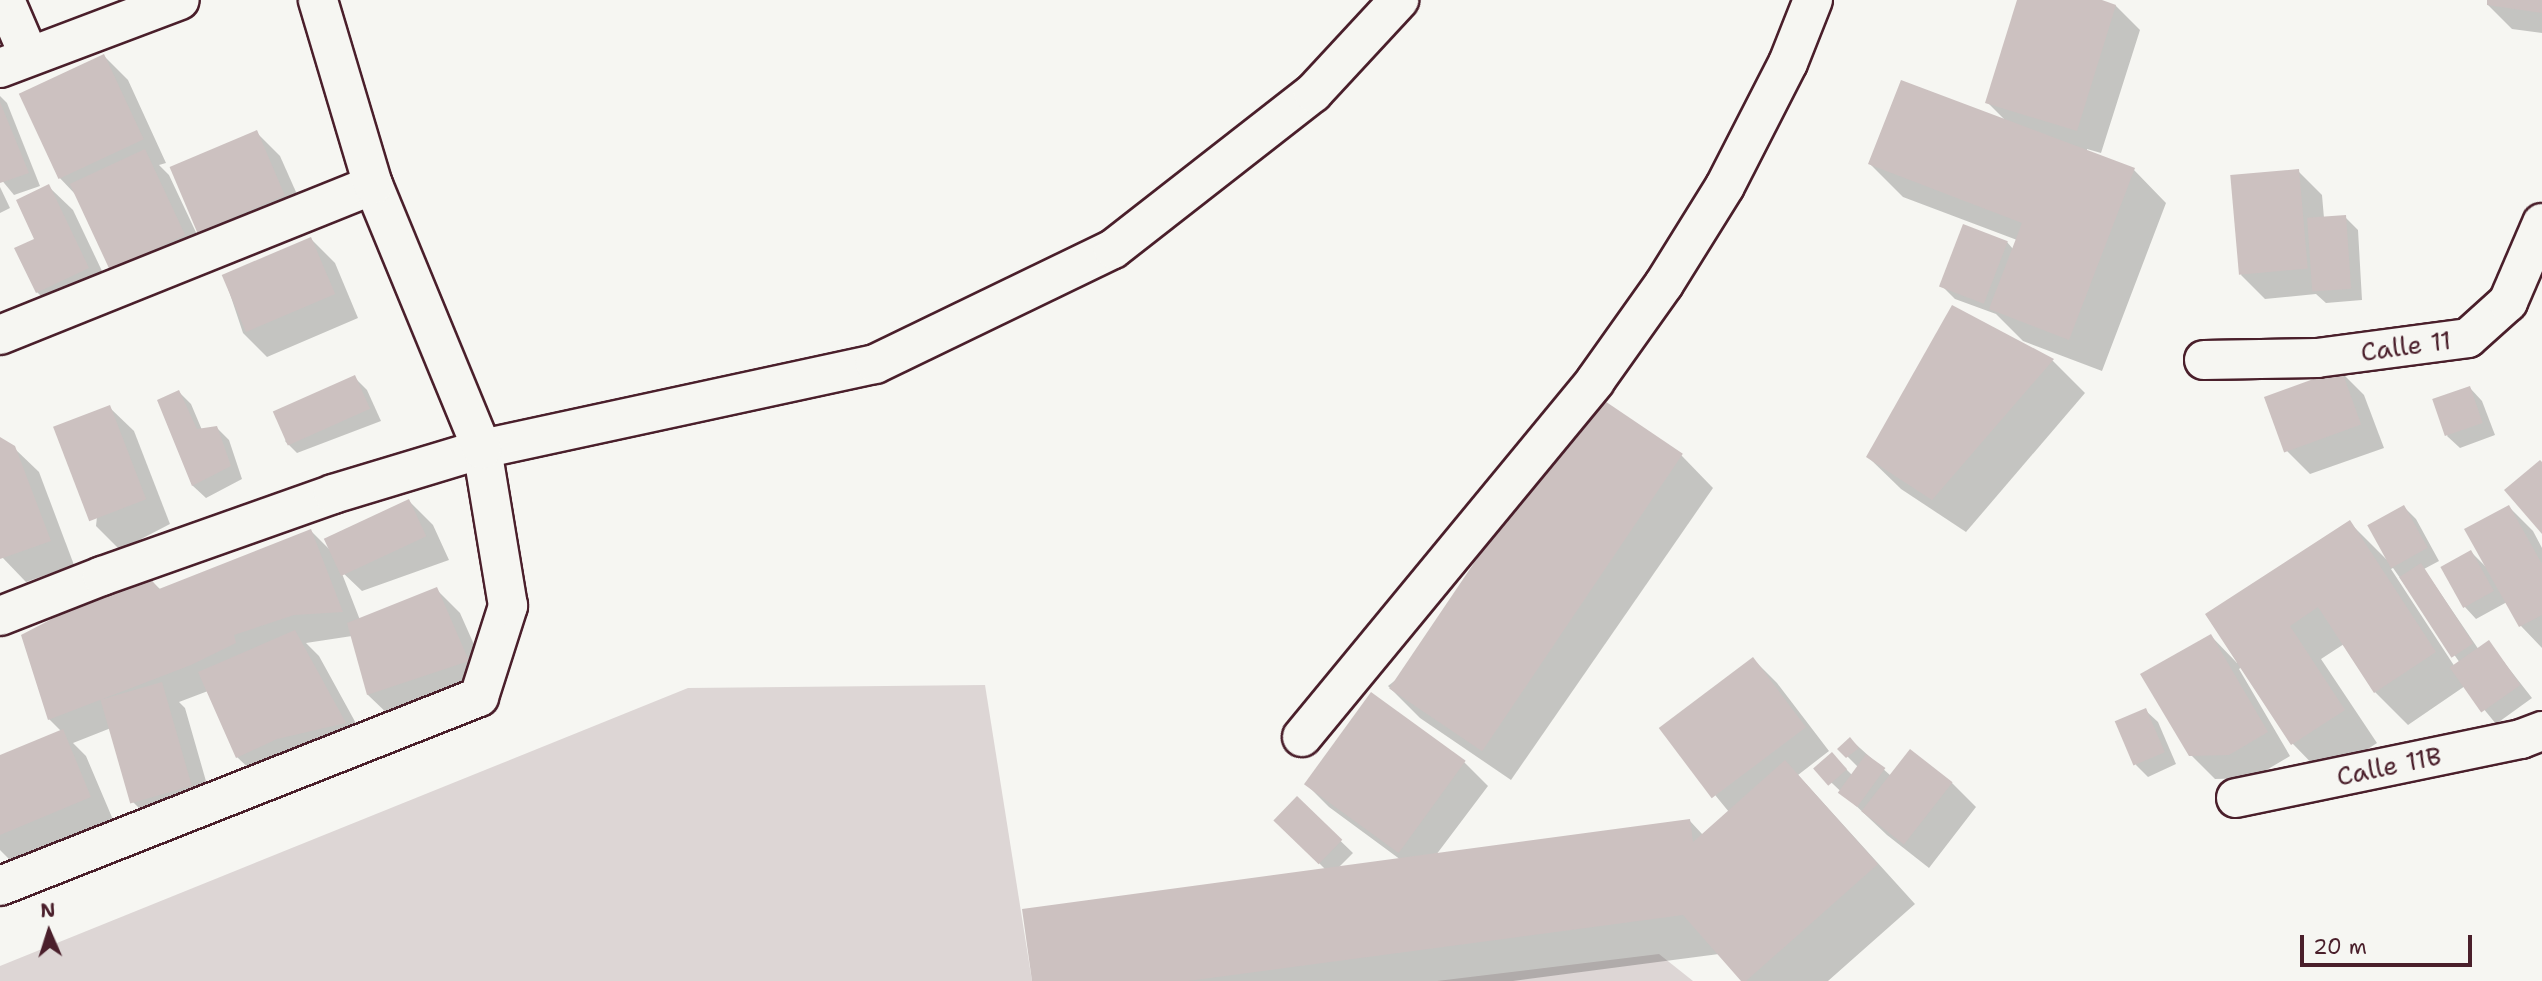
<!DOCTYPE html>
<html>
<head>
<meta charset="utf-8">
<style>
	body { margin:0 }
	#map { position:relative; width:2542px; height:981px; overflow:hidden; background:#f6f6f2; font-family:"Shantell Sans",sans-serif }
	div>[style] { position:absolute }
	.green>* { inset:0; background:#ddd6d5 }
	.shadow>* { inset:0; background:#0003 }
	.building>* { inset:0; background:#ccc1c0; transform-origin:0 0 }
	.roads { filter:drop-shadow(2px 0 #4a1f2b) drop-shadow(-2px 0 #4a1f2b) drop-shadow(0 2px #4a1f2b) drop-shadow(0 -2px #4a1f2b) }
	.minor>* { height:38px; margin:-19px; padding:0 19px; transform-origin:19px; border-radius:19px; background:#f6f6f2 }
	span { translate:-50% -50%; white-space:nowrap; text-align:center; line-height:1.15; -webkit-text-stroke:5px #f6f6f2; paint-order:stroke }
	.street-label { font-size:26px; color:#4a1f2b }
	.north { position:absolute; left:14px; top:897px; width:70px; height:70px; -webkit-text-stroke:5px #f6f6f2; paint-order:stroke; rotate:357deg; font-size:19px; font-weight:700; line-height:28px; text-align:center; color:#4a1f2b }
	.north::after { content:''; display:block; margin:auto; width:24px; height:32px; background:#4a1f2b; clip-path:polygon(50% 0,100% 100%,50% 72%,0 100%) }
	.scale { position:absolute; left:2300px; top:935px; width:172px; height:32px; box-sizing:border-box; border:4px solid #4a1f2b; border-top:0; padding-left:9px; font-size:21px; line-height:24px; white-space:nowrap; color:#4a1f2b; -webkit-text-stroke:5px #f6f6f2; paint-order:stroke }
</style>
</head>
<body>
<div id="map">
	<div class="green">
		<i style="clip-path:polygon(985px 685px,1032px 981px,0 981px,0 966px,688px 688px)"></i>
		<i style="clip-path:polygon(1659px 954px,1693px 981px,1437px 981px)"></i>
	</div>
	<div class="shadow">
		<i style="clip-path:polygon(2019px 0,2096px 0,2116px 6px,2140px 30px,2101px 153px,2087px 149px,2087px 152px,2134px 170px,2166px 203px,2102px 371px,2023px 341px,1996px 314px,1955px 299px,1943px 287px,2007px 242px,2013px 249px,2017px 240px,1903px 197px,1870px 164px,2007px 122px,1987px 102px)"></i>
		<i style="clip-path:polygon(2489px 0,2542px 0,2542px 33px,2512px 29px,2488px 5px)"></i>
		<i style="clip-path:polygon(104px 56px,128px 80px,166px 163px,159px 165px,169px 175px,209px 260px,136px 294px,76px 195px,57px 175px)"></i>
		<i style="clip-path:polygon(0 96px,7px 103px,40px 186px,14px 195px,0 178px)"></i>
		<i style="clip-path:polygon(256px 132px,280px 156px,308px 219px,223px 254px,199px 230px)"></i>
		<i style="clip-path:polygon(2298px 171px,2322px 195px,2324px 218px,2345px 217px,2358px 230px,2362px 300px,2326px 303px,2316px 294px,2265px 299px,2241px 275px)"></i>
		<i style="clip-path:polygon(0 187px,10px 208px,0 213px)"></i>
		<i style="clip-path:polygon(49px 187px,73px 210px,112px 292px,61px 316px,37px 292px,36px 239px)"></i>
		<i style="clip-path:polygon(311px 239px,335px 263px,358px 318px,267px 357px,243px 333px,224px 276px)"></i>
		<i style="clip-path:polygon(1953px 307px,2053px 361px,2085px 393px,1966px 532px,1901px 489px,1868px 457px)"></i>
		<i style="clip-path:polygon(2340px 371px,2364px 395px,2384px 448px,2310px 474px,2286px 450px)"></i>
		<i style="clip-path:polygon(354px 377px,367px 390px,381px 421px,297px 453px,285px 441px)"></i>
		<i style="clip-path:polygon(2470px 388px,2482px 401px,2495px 435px,2460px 448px,2447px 436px)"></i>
		<i style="clip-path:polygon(179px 392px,191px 404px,202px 430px,217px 428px,229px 440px,242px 479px,206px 498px,193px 486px,159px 401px)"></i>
		<i style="clip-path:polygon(109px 407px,134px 431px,170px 524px,120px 550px,96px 526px)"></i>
		<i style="clip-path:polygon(0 439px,14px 448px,39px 472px,74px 565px,26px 582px,0 555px)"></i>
		<i style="clip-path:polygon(1681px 455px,1713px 488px,1511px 780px,1420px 718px,1388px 686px)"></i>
		<i style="clip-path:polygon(409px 501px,433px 525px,449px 560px,362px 591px,341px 571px,360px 620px,436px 589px,460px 613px,492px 685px,392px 718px,368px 695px,352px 636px,306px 643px,319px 656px,369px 747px,261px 780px,237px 757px,208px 691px,179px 702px,185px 708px,214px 809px,156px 825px,132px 801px,111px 728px,73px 743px,86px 756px,114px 822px,13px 863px,0 850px,0 757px,62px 732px,49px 719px,143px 573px,161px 590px,311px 531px,330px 550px)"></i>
		<i style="clip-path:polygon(evenodd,2404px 507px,2416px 519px,2439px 561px,2424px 569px,2479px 650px,2489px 643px,2532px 698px,2496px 724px,2465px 686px,2408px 725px,2375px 692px,2344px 644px,2321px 659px,2377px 743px,2325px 777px,2293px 744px,2242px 667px,2239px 669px,2290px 756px,2253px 778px,2215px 779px,2191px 755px,2211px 636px,2237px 663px,2349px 522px,2387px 560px,2404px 507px,2393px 568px,2460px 663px,2455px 667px,2391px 569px,2393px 568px)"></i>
		<i style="clip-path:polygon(2509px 507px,2533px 531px,2542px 548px,2542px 648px,2521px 626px,2507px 602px,2476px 619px,2464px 606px,2471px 552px,2487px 568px)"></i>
		<i style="clip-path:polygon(1753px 659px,1777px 683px,1829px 751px,1798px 775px,1915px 904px,1828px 981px,1743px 981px,1719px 954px,1513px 981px,1034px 981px,1326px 870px,1276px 820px,1297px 799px,1353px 853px,1338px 868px,1401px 860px,1329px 807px,1305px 783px,1464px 762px,1488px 786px,1436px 855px,1690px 821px,1703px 835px,1729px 812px,1661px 729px)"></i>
		<i style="clip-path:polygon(2145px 710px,2158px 722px,2176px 764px,2148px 777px,2136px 765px)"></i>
		<i style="clip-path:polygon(1850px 739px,1891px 776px,1952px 783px,1976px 807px,1929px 868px,1887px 835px,1816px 768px,1844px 767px,1852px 775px,1858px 767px,1840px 749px)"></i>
	</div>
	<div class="building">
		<i style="clip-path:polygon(2017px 0,2102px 0,2116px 5px,2077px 131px,1985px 103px)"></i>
		<i style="clip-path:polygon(2487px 0,2542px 0,2542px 13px,2487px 5px)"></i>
		<i style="left:104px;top:54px;width:94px;height:94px;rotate:65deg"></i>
		<i style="clip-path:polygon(1901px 80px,2135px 168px,2069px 340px,1989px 309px,2022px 223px,1868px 164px)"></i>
		<i style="clip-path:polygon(0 102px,29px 173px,0 183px)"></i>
		<i style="left:257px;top:130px;width:71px;height:95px;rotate:67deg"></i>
		<i style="left:145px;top:149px;width:95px;height:83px;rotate:65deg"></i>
		<i style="left:2299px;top:169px;width:100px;height:69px;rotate:85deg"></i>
		<i style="clip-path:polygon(49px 184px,89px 268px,36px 293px,14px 248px,34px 239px,16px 200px)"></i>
		<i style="left:2346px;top:215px;width:74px;height:39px;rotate:86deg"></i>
		<i style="left:1963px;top:224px;width:48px;height:67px;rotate:21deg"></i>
		<i style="left:311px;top:237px;width:62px;height:97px;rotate:67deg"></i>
		<i style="clip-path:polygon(1952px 305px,2054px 359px,1932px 500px,1866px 457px)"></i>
		<i style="left:2341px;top:369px;width:59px;height:82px;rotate:70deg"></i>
		<i style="left:355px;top:375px;width:37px;height:90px;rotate:66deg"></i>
		<i style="left:2470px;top:386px;width:39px;height:40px;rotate:71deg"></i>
		<i style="clip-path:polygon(179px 390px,197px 429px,217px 426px,231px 466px,192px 486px,157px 400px)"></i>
		<i style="left:1590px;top:391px;width:112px;height:359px;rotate:34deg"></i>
		<i style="left:110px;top:405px;width:101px;height:61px;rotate:69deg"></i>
		<i style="clip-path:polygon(0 437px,15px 446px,51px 541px,0 559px)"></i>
		<i style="clip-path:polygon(2540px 460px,2542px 462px,2542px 534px,2504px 490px)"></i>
		<i style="left:409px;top:499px;width:41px;height:94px;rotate:65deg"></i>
		<i style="left:2404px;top:505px;width:49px;height:42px;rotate:61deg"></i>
		<i style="clip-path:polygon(2509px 505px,2542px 564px,2542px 615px,2519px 627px,2464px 529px)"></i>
		<i style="clip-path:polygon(2350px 520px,2436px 652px,2374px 693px,2318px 607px,2290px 626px,2345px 710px,2291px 745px,2205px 614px)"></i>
		<i style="clip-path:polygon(311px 529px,343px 612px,294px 615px,234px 635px,236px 643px,191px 665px,48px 720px,21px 635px,144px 571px,159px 589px)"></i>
		<i style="left:2471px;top:550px;width:47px;height:35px;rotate:61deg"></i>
		<i style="left:2421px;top:563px;width:96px;height:26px;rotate:57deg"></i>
		<i style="clip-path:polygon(437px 587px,469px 661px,367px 695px,347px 623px)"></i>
		<i style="clip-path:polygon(295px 630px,346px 723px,277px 739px,236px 758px,198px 672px)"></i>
		<i style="clip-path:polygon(2211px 634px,2268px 732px,2229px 755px,2189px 756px,2140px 674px)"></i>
		<i style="left:2489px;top:640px;width:55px;height:48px;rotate:55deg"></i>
		<i style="left:1753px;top:657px;width:88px;height:118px;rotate:53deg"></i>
		<i style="left:162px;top:682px;width:108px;height:64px;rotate:74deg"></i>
		<i style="left:1371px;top:692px;width:117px;height:114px;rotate:36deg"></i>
		<i style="left:2146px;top:708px;width:48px;height:34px;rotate:67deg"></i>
		<i style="clip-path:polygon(63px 729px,91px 797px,0 835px,0 755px)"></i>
		<i style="clip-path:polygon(1850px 737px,1859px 748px,1846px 758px,1837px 749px)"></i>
		<i style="left:1910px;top:749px;width:54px;height:79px;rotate:38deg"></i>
		<i style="left:1832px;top:752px;width:23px;height:25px;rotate:49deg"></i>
		<i style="left:1866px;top:754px;width:24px;height:48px;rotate:36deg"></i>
		<i style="clip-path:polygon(1785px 760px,1878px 864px,1746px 981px,1741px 981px,1683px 915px,1188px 981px,1032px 981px,1022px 909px,1690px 819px,1693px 842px)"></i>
		<i style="left:1297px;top:796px;width:63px;height:34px;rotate:44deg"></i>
	</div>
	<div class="roads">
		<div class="minor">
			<i style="left:5px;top:0;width:61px;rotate:66.8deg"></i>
			<i style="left:0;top:68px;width:192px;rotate:-20.7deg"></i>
			<i style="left:0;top:335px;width:402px;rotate:-21.9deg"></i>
			<i style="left:2204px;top:360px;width:113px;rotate:-1deg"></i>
			<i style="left:2317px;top:358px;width:152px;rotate:-7.5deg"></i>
			<i style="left:2468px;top:338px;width:54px;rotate:-42deg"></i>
			<i style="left:2508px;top:302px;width:86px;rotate:-66.7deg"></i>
			<i style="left:0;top:616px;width:110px;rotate:-21.4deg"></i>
			<i style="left:102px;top:576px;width:245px;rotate:-19.5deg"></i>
			<i style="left:333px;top:494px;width:156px;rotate:-16.8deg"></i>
			<i style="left:482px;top:449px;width:402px;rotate:-12.2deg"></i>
			<i style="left:875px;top:364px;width:264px;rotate:-25.8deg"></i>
			<i style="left:1113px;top:249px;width:254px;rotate:-38deg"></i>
			<i style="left:1313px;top:93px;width:127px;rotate:-47.2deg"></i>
			<i style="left:1302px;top:737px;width:461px;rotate:-50.5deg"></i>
			<i style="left:1595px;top:381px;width:119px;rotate:-54.6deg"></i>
			<i style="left:1664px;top:284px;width:115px;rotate:-58.1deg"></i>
			<i style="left:1725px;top:186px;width:138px;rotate:-62.9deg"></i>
			<i style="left:1788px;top:63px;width:68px;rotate:-68.4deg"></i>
			<i style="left:2236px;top:798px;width:291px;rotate:-11.7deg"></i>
			<i style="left:2521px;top:739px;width:22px;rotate:-21deg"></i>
			<i style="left:0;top:886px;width:515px;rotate:-21.53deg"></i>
			<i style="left:479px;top:697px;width:96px;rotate:-72.3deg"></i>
			<i style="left:508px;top:606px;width:159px;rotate:-99.4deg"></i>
			<i style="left:482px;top:449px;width:286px;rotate:-112.4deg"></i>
			<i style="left:373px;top:185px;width:193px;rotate:-106.6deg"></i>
		</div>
	</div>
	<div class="street-label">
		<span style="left:2406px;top:346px;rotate:-8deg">Calle 11</span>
		<span style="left:2389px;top:766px;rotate:-12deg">Calle 11B</span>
	</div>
	<div class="north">N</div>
	<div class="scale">20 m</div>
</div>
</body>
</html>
